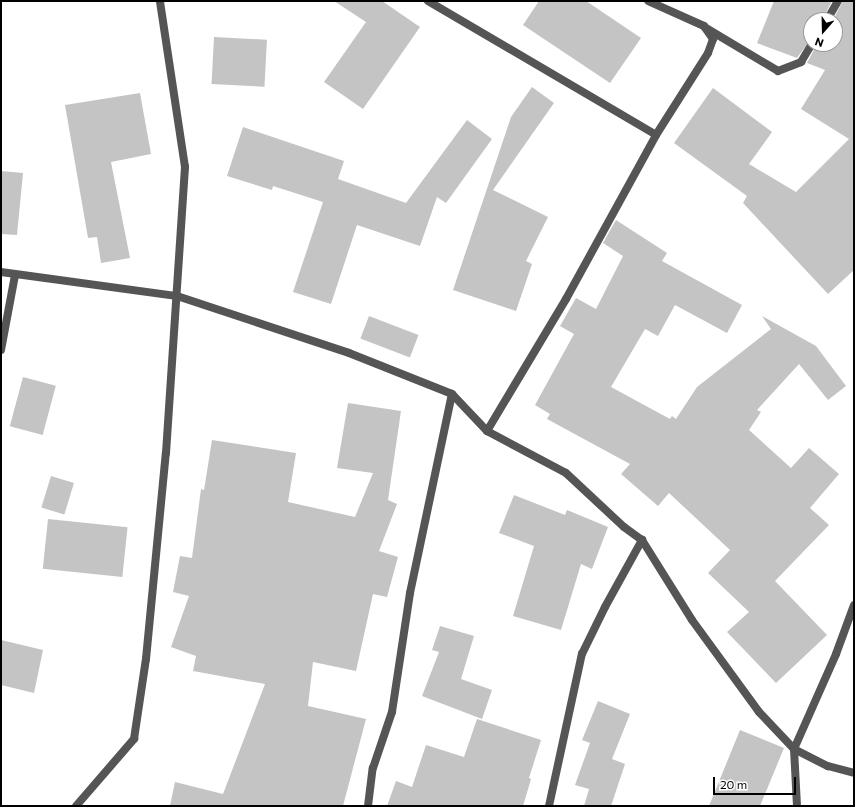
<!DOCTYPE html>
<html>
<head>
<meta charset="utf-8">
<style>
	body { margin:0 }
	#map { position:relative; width:855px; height:807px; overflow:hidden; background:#fff; font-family:Commissioner,sans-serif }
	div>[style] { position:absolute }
	.building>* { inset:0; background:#c4c4c4; transform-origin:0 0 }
	.minor>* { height:8px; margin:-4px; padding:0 4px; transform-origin:4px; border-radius:4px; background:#555 }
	span { translate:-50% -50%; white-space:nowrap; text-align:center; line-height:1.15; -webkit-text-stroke:3.5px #fff; paint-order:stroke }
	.frame { position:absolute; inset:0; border:2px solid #000; pointer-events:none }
	.north { position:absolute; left:803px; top:12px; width:40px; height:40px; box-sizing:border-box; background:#fff; border:1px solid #999; border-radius:50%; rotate:200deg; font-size:11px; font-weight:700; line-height:16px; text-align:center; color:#000 }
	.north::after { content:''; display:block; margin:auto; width:14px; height:18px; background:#000; clip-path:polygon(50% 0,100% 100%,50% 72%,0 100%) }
	.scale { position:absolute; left:713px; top:777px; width:83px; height:18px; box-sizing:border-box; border:2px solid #000; border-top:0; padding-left:5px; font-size:12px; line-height:14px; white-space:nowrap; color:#000; -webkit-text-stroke:3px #fff; paint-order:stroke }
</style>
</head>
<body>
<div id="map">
	<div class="building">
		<i style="clip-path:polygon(334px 1px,382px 1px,420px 27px,363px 109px,324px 82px,366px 22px)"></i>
		<i style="clip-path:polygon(539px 1px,586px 1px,641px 38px,610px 83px,523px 25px)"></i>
		<i style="clip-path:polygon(774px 1px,832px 1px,822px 20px,811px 20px,811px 39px,797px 58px,757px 43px)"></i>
		<i style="clip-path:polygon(843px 1px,854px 1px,854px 270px,828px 294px,743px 203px,747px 196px,674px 143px,713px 88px,772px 132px,749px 164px,796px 192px,849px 139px,801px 109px,825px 70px,807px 63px,817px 44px,835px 44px,833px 20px)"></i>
		<i style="left:214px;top:37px;width:53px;height:47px;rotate:3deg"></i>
		<i style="clip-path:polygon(532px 87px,554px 103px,493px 190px,548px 217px,526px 261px,532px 264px,516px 311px,453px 290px,511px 117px)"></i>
		<i style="clip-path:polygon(140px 93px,151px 154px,111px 162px,130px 258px,101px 263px,97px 237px,88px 238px,65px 105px)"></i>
		<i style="clip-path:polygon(467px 120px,492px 139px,446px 203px,437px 197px,420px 246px,357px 225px,331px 304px,293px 292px,323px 202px,273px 186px,272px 190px,227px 176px,243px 127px,344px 161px,338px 179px,406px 203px)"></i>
		<i style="clip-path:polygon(1px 171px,23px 173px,17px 235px,1px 234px)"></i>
		<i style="clip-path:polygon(616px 220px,667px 253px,662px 261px,742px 305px,727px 333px,675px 305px,658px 336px,645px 329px,611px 387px,670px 419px,672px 416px,676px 419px,697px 387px,771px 329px,762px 316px,816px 346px,846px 386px,828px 400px,799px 364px,757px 410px,761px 412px,749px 430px,791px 468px,809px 448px,839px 474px,810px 508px,829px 525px,775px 581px,827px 635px,776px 683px,727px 632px,749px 612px,708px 573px,730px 550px,669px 493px,658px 506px,621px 474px,630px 464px,547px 419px,550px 414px,535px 405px,574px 334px,560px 326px,576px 298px,596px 309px,623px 256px,603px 243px)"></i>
		<i style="left:369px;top:316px;width:53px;height:24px;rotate:21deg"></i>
		<i style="left:23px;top:377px;width:34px;height:51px;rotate:15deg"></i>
		<i style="clip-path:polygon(348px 403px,401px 411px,388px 500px,397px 504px,379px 551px,398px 557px,387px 597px,373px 594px,356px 671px,313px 662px,308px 706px,366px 719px,343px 806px,170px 806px,175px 782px,223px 794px,265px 684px,193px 671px,196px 656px,171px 647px,189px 596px,173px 592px,180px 556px,192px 558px,201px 489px,204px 490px,212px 440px,296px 453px,288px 502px,355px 517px,373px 473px,337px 468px)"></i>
		<i style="left:51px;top:476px;width:24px;height:33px;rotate:17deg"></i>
		<i style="clip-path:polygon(514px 495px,565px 515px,567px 510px,608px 527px,592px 569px,581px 564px,561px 630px,513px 616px,534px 546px,499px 533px)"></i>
		<i style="left:48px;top:519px;width:80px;height:50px;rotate:6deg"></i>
		<i style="clip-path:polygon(440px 626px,474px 636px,461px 679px,492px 690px,482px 719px,422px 696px,439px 652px,432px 650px)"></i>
		<i style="clip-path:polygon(1px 640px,43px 650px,34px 693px,1px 685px)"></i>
		<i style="clip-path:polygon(598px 701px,630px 714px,612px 759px,625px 764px,611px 806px,584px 806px,589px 789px,575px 785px,590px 743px,582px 740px)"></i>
		<i style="clip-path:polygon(477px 719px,541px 740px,529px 778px,531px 779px,523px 806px,387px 806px,396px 781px,412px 787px,426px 745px,464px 757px)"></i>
		<i style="clip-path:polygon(740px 730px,784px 748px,760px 806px,709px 806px)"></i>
	</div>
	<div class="minor">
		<i style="left:428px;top:1px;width:264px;rotate:30.4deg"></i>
		<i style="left:827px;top:20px;width:22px;rotate:-60deg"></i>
		<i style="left:706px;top:28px;width:84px;rotate:30.8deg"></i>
		<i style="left:778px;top:71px;width:25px;rotate:-21deg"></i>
		<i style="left:801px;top:62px;width:21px;rotate:-59deg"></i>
		<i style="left:1px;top:272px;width:178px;rotate:7.8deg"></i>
		<i style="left:177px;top:296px;width:181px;rotate:18.3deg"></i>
		<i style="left:349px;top:353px;width:111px;rotate:21.7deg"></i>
		<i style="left:452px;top:394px;width:51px;rotate:46.6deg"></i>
		<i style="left:487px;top:431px;width:89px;rotate:28deg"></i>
		<i style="left:566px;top:473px;width:79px;rotate:43deg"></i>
		<i style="left:624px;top:527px;width:22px;rotate:36deg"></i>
		<i style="left:642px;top:540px;width:94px;rotate:58deg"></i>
		<i style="left:692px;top:620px;width:114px;rotate:53.9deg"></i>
		<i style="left:759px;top:712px;width:51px;rotate:46.6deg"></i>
		<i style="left:794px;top:749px;width:38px;rotate:27deg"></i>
		<i style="left:828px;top:766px;width:27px;rotate:15deg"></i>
		<i style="left:1px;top:350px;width:76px;rotate:-79.4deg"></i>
		<i style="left:487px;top:431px;width:154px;rotate:-59.1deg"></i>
		<i style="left:566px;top:299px;width:187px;rotate:-61.2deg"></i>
		<i style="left:656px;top:135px;width:97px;rotate:-57.6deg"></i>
		<i style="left:708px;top:53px;width:15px;rotate:-70deg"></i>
		<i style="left:713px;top:39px;width:16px;rotate:-125deg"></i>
		<i style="left:704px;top:26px;width:61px;rotate:-155.9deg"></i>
		<i style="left:76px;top:806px;width:89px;rotate:-49.1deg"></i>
		<i style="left:134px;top:739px;width:81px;rotate:-81.5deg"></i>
		<i style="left:146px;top:659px;width:207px;rotate:-84.5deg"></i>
		<i style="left:166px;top:453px;width:287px;rotate:-86.2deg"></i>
		<i style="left:185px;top:167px;width:168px;rotate:-98.6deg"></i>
		<i style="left:368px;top:806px;width:38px;rotate:-83deg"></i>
		<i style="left:373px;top:768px;width:59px;rotate:-71.3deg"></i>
		<i style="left:392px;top:712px;width:120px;rotate:-81.4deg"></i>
		<i style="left:410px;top:593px;width:203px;rotate:-78.1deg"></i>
		<i style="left:549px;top:806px;width:156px;rotate:-77.8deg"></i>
		<i style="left:582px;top:654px;width:52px;rotate:-63.9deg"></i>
		<i style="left:605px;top:607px;width:77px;rotate:-61.1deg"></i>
		<i style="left:797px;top:806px;width:57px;rotate:-93deg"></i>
		<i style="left:794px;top:749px;width:104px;rotate:-66.1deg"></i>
		<i style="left:836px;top:654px;width:52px;rotate:-69.8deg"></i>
	</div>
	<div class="frame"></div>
	<div class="north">N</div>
	<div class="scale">20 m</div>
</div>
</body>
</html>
